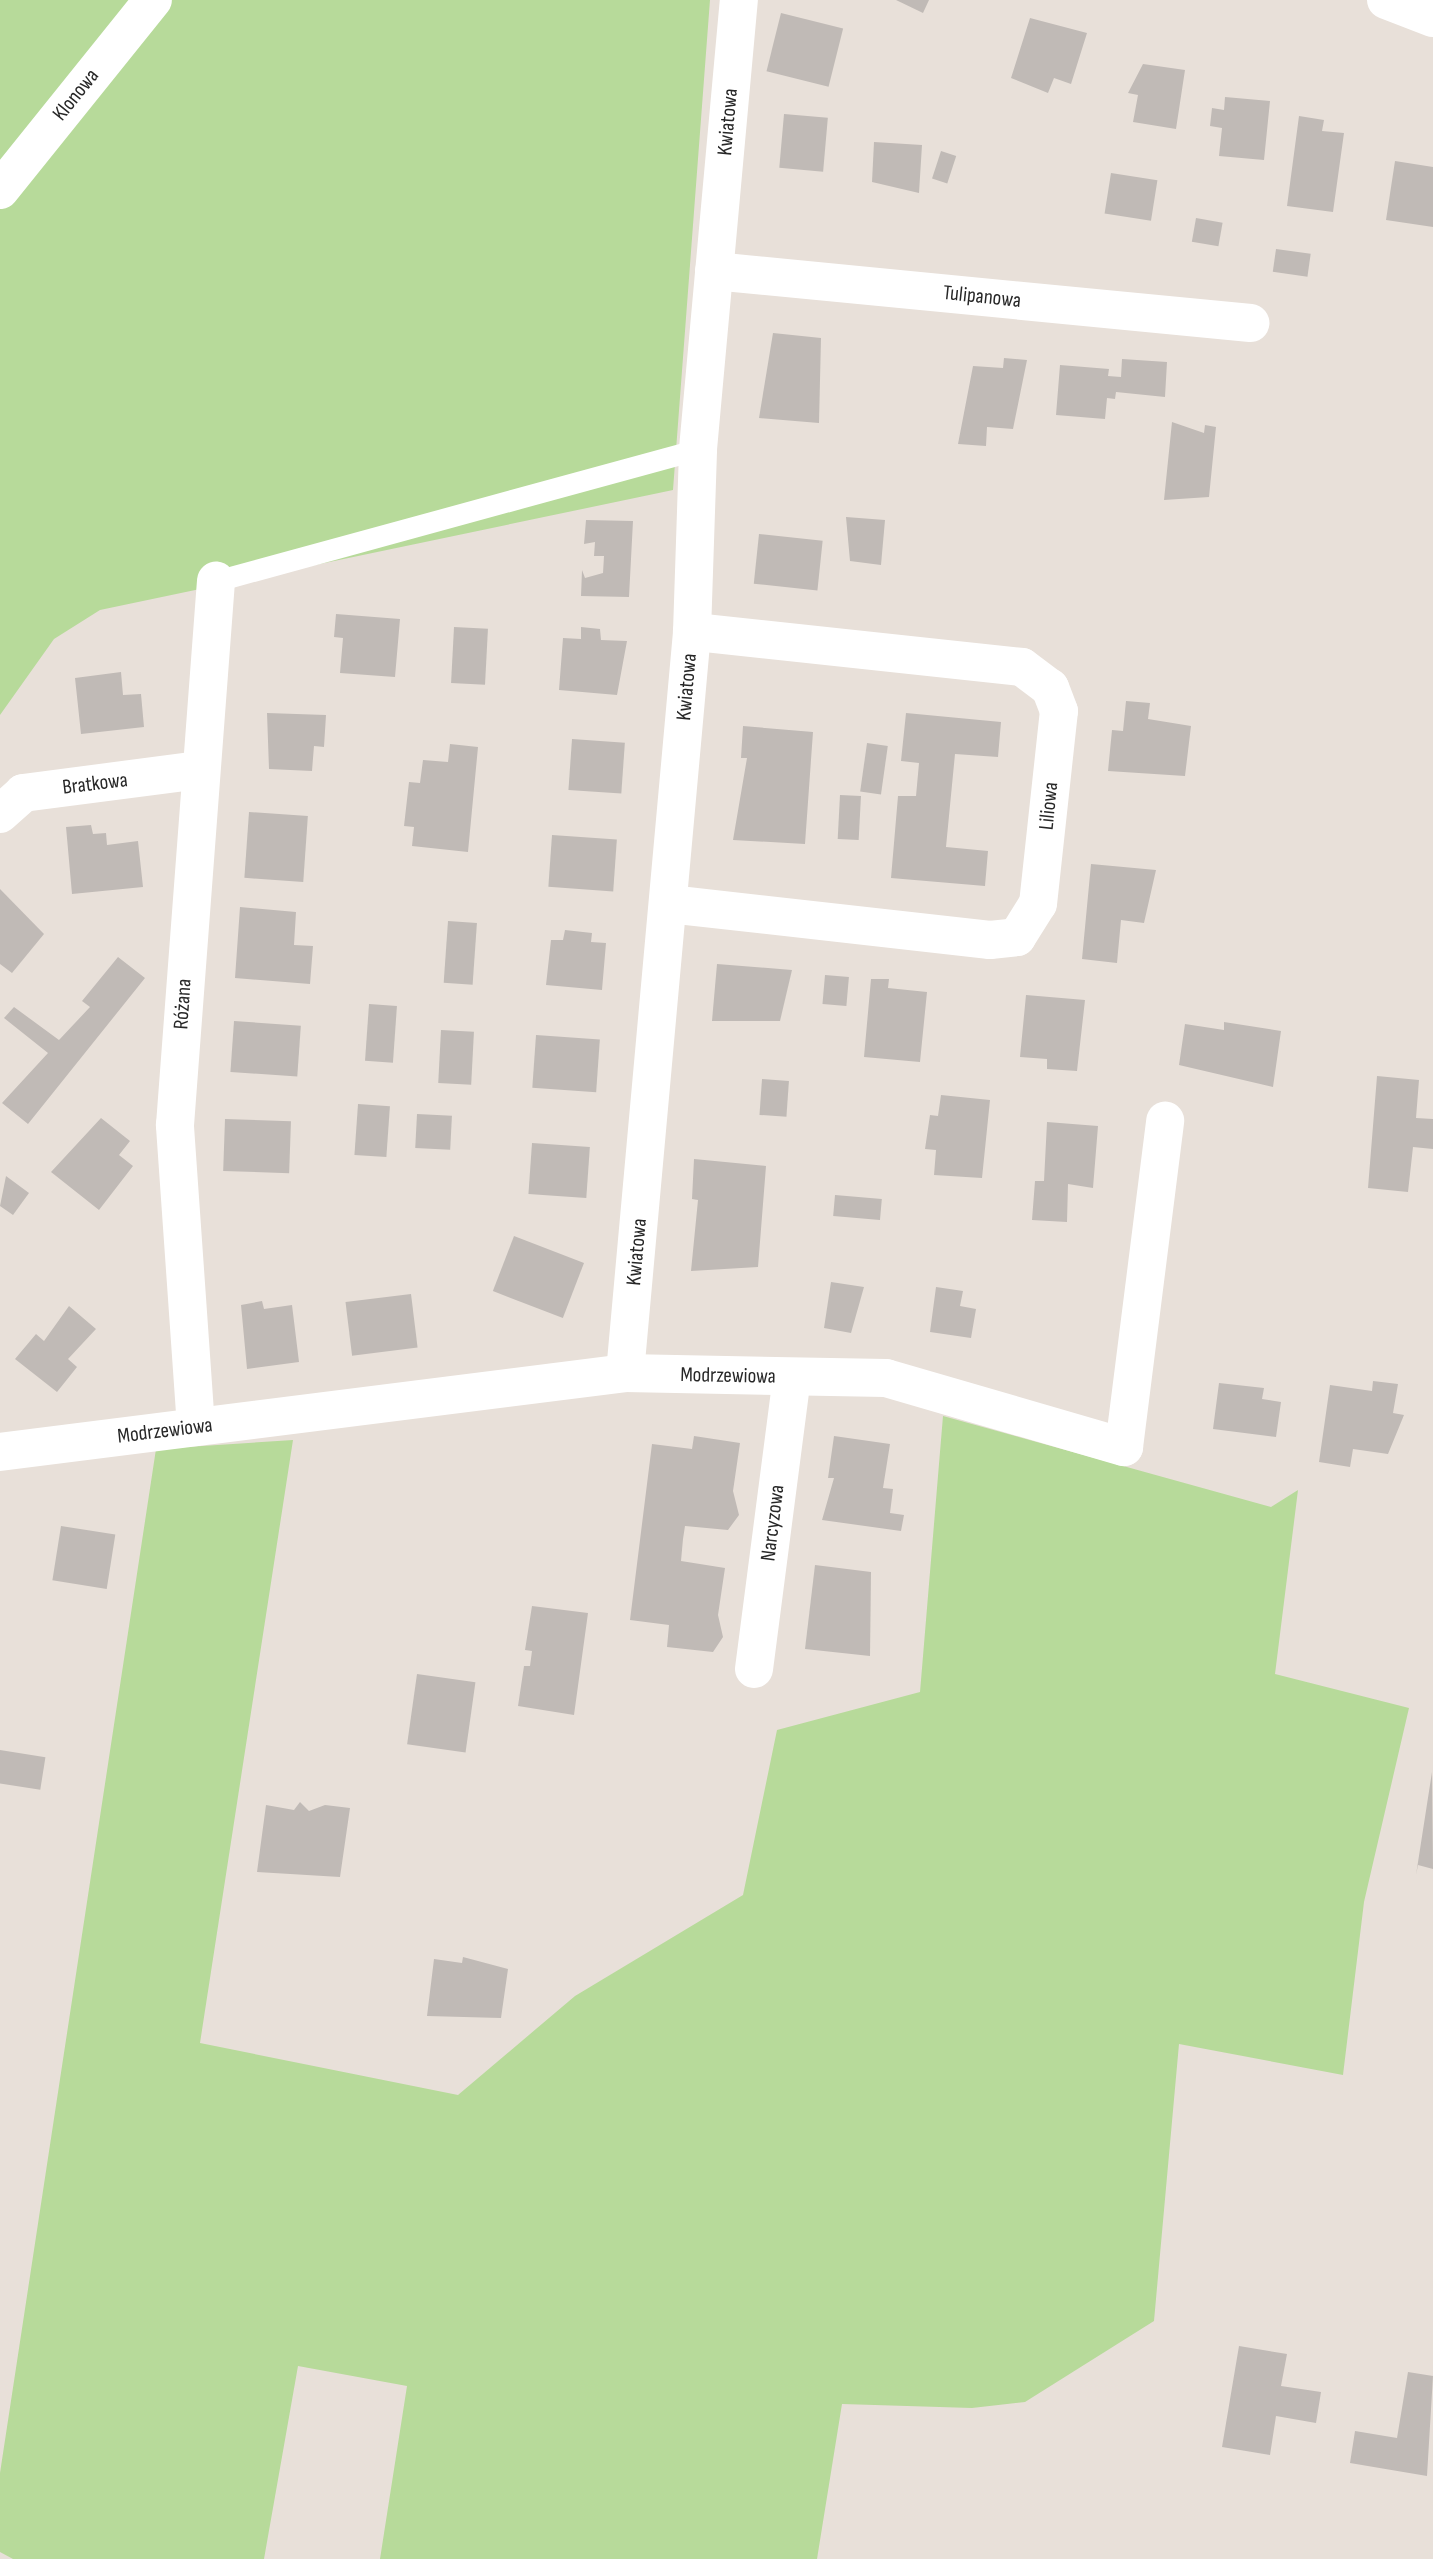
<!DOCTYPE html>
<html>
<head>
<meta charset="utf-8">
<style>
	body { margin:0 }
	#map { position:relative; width:1433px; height:2559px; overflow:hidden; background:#e8e0d9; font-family:"Sofia Sans Condensed",sans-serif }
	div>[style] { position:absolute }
	.green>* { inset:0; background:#b7da9a }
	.building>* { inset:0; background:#c0bab6; transform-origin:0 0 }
	.service>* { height:21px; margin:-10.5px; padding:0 10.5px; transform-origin:10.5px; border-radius:10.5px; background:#fff }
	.minor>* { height:38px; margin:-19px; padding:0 19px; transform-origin:19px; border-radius:19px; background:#fff }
	.tertiary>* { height:38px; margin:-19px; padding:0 19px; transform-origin:19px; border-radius:19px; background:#fff }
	span { translate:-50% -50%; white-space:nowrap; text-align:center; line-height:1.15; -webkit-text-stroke:6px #fff; paint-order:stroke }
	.street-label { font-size:21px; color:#272727 }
</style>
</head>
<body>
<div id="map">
	<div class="green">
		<i style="clip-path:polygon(0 0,710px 0,673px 490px,100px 610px,54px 639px,0 715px)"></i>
		<i style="clip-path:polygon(943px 1416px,1271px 1507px,1298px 1490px,1275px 1674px,1409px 1708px,1364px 1902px,1343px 2075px,1179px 2044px,1154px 2321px,1025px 2402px,972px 2408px,842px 2404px,817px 2559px,380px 2559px,407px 2386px,298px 2366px,264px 2559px,13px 2559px,0 2552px,0 2473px,156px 1449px,293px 1440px,200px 2043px,458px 2095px,575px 1996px,743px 1895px,777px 1730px,920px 1692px)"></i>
	</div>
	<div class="building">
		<i style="clip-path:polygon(896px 0,929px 0,923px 13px)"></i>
		<i style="left:781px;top:13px;width:64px;height:60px;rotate:14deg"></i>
		<i style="clip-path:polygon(1030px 18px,1087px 33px,1071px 84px,1054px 78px,1048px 93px,1011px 78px)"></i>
		<i style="clip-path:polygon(1143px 64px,1185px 70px,1176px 129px,1133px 122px,1138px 95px,1128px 93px)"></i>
		<i style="clip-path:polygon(1225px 97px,1270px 101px,1264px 160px,1219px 156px,1222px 128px,1210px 126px,1212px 108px,1224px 110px)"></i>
		<i style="left:784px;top:114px;width:44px;height:54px;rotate:5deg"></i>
		<i style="clip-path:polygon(1299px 116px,1324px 120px,1322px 131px,1344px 133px,1333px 212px,1287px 206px)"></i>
		<i style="clip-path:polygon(874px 142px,922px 145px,919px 193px,872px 182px)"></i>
		<i style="left:941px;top:151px;width:16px;height:29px;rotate:18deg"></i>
		<i style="clip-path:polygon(1395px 161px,1433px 167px,1433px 227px,1386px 220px)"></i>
		<i style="left:1111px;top:173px;width:47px;height:41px;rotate:9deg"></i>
		<i style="left:1196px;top:218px;width:27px;height:24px;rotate:10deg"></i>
		<i style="left:1276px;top:249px;width:35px;height:23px;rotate:8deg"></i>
		<i style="clip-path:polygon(773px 333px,821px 338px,819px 423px,759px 418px)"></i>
		<i style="clip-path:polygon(1004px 358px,1027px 360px,1013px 429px,987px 427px,986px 446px,958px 444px,973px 366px,1003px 368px)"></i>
		<i style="clip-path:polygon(1122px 359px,1167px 362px,1165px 397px,1116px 392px,1115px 399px,1107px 398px,1105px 419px,1056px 415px,1060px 365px,1109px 369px,1108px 376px,1121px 377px)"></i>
		<i style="clip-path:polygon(1172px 422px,1204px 433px,1205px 425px,1216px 427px,1209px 497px,1164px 500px)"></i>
		<i style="clip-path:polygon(846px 517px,885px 520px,881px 565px,850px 561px)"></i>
		<i style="clip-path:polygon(586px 520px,633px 521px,629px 597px,581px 596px,582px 570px,585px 578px,603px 573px,604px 556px,594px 556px,595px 542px,584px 544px)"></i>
		<i style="left:759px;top:534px;width:64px;height:50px;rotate:6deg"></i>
		<i style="clip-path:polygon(336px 614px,400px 619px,395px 677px,340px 673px,343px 638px,334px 637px)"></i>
		<i style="left:454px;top:627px;width:34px;height:56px;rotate:3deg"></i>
		<i style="clip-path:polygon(581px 627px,600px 629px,601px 640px,627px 641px,617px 695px,559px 690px,563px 638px,581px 639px)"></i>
		<i style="clip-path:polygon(121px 672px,123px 695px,141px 694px,144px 727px,81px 734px,75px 678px)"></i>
		<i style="clip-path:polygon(1126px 701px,1150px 703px,1148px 719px,1191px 726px,1185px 776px,1108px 771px,1112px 730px,1123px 731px)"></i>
		<i style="clip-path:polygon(267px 713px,326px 715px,324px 747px,314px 746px,312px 771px,269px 769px)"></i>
		<i style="clip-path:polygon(906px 713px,1001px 722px,998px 757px,955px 754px,946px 847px,988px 851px,985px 886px,891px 878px,898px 796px,916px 796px,919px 763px,901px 761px)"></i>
		<i style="clip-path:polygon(743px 726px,813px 732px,805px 844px,733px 840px,747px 758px,741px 758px)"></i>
		<i style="left:572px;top:739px;width:53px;height:51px;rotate:4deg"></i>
		<i style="left:867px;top:743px;width:21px;height:49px;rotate:8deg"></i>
		<i style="clip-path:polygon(450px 744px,478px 747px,468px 852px,412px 846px,414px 827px,404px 826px,409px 782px,420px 783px,423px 760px,448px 762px)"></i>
		<i style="left:840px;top:795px;width:21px;height:44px;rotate:3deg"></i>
		<i style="left:249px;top:812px;width:59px;height:66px;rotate:4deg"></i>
		<i style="clip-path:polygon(91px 825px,93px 834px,106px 833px,107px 845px,138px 841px,143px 887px,72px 894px,66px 827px)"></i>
		<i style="left:552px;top:835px;width:65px;height:52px;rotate:4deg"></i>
		<i style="clip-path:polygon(1091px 864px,1156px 870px,1144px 923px,1121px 920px,1117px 963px,1082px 959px)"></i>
		<i style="clip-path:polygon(0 889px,44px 934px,12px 973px,0 964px)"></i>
		<i style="clip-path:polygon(240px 907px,296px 912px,294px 945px,313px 946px,310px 984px,235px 978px)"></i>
		<i style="left:448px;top:921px;width:29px;height:62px;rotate:4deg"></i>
		<i style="clip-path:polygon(565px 930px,592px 933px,591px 942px,606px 943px,602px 990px,546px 985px,551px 940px,563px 940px)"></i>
		<i style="clip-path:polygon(118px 957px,145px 978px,28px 1124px,2px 1103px,48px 1053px,4px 1018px,14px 1007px,59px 1040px,90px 1007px,82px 1001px)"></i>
		<i style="clip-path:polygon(717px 964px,792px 970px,780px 1021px,712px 1021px)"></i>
		<i style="left:825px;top:975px;width:24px;height:29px;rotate:5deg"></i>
		<i style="clip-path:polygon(871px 979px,889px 979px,888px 988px,927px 992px,920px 1062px,864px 1057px)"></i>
		<i style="clip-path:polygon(1026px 995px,1085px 1000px,1077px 1071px,1047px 1069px,1047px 1059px,1020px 1057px)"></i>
		<i style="left:369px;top:1004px;width:28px;height:57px;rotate:4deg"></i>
		<i style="left:234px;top:1021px;width:67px;height:51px;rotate:4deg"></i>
		<i style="clip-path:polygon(1224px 1022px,1281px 1031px,1273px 1087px,1179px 1065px,1185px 1024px,1224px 1030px)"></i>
		<i style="left:441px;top:1030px;width:33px;height:53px;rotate:3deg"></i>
		<i style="left:536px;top:1035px;width:64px;height:53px;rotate:4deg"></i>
		<i style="clip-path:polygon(1377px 1076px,1419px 1080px,1416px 1118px,1433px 1119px,1433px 1149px,1413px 1147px,1408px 1192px,1368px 1188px)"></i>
		<i style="left:762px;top:1079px;width:27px;height:36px;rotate:4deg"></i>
		<i style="clip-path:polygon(941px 1095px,990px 1100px,982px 1178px,934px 1175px,936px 1150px,925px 1149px,930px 1115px,938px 1116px)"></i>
		<i style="left:358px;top:1104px;width:32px;height:51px;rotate:4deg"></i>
		<i style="left:417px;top:1114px;width:35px;height:34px;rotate:3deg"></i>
		<i style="clip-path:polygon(101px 1118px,130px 1141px,119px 1155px,133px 1166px,99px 1210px,51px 1172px)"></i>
		<i style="left:225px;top:1119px;width:66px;height:52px;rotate:2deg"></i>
		<i style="clip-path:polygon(1047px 1122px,1098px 1126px,1093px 1188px,1068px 1184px,1067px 1222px,1032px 1220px,1035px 1181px,1044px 1181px)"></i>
		<i style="left:532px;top:1143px;width:58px;height:51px;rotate:4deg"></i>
		<i style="clip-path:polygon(694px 1159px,766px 1166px,758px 1267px,691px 1271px,698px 1200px,692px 1199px)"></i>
		<i style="clip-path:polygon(6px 1176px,29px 1193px,13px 1215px,0 1206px)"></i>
		<i style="left:835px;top:1195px;width:47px;height:21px;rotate:5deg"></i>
		<i style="left:514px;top:1236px;width:75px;height:59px;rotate:21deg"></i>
		<i style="clip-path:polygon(831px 1282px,864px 1287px,851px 1333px,824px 1328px)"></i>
		<i style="clip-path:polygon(936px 1287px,963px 1291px,960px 1306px,976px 1309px,971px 1338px,930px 1332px)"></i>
		<i style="left:411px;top:1294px;width:54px;height:66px;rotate:83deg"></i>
		<i style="clip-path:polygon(262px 1301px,264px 1309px,292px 1305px,299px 1362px,247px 1369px,241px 1305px)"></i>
		<i style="clip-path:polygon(69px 1306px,96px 1329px,68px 1359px,77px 1367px,57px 1392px,15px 1359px,36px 1334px,44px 1341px)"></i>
		<i style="clip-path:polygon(1373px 1381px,1398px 1384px,1393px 1413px,1404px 1415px,1388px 1454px,1353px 1449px,1350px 1467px,1319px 1462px,1330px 1385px,1372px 1391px)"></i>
		<i style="clip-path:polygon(1219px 1383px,1264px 1388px,1262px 1399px,1281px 1402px,1276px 1437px,1213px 1429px)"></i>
		<i style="clip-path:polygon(694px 1436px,740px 1443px,733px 1491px,739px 1515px,728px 1530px,685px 1526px,683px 1539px,681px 1561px,725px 1568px,718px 1615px,723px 1637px,713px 1652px,667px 1647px,669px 1625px,630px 1620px,652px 1444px,692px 1449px)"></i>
		<i style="clip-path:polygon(834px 1436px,890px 1444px,883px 1488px,893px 1489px,890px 1513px,904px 1515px,901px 1531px,822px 1520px,834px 1478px,828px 1478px)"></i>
		<i style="left:61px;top:1526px;width:55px;height:55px;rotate:9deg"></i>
		<i style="clip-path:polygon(815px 1565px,871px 1572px,870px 1656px,805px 1649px)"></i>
		<i style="clip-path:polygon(532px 1606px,588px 1613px,574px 1715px,518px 1706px,524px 1666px,530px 1666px,532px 1651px,525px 1650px)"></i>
		<i style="left:417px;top:1674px;width:59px;height:71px;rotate:8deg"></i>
		<i style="left:0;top:1750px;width:46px;height:33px;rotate:9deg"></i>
		<i style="clip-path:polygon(1432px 1772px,1433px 1869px,1418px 1865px,1416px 1875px)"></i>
		<i style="clip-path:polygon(300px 1802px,309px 1811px,325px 1805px,350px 1808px,340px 1877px,257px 1872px,266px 1805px,294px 1810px)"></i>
		<i style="clip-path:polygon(463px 1957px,508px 1969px,501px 2018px,427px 2016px,434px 1959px,462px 1963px)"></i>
		<i style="clip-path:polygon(1239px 2346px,1287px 2354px,1281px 2386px,1321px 2392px,1316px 2423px,1276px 2416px,1270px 2455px,1222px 2447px)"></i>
		<i style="clip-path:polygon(1408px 2372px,1433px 2376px,1427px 2476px,1350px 2463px,1355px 2431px,1397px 2438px)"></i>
	</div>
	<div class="service">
		<i style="left:216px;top:581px;width:500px;rotate:-15.3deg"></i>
	</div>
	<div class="minor">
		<i style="left:0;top:190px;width:244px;rotate:-51.2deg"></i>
		<i style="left:714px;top:271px;width:539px;rotate:5.54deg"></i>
		<i style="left:0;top:814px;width:31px;rotate:-42deg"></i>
		<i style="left:23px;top:793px;width:177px;rotate:-7.4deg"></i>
		<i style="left:669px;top:904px;width:323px;rotate:6.4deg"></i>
		<i style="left:990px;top:940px;width:27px;rotate:-6deg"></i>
		<i style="left:1017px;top:937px;width:39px;rotate:-58deg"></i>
		<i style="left:1038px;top:904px;width:194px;rotate:-83.8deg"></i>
		<i style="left:1059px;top:711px;width:25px;rotate:-111deg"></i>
		<i style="left:1050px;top:688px;width:35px;rotate:-143deg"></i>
		<i style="left:1022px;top:667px;width:332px;rotate:-173.9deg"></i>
		<i style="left:625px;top:1373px;width:744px;rotate:-84.83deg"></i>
		<i style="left:692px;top:632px;width:183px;rotate:-88.1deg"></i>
		<i style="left:698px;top:449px;width:451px;rotate:-84.8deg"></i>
		<i style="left:196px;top:1427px;width:303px;rotate:-94deg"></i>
		<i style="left:175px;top:1125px;width:546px;rotate:-85.69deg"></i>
		<i style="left:0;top:1452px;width:630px;rotate:-7.2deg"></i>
		<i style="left:625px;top:1373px;width:261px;rotate:1.1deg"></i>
		<i style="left:886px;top:1378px;width:248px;rotate:16.2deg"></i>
		<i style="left:1124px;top:1447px;width:329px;rotate:-82.8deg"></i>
		<i style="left:754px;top:1669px;width:294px;rotate:-82.6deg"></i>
	</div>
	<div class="tertiary">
		<i style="left:1386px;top:0;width:50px;rotate:21deg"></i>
	</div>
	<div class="street-label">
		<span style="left:76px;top:95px;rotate:-51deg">Klonowa</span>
		<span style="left:728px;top:122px;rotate:-85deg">Kwiatowa</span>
		<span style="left:982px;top:297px;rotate:6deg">Tulipanowa</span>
		<span style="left:687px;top:687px;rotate:-85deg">Kwiatowa</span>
		<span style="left:95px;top:784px;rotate:-7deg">Bratkowa</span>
		<span style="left:1049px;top:806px;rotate:-84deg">Liliowa</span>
		<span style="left:183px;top:1004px;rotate:-86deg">Różana</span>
		<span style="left:637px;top:1252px;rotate:-85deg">Kwiatowa</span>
		<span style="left:728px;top:1376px;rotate:1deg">Modrzewiowa</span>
		<span style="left:165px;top:1431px;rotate:-7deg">Modrzewiowa</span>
		<span style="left:773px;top:1523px;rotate:-83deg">Narcyzowa</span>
	</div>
</div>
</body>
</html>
